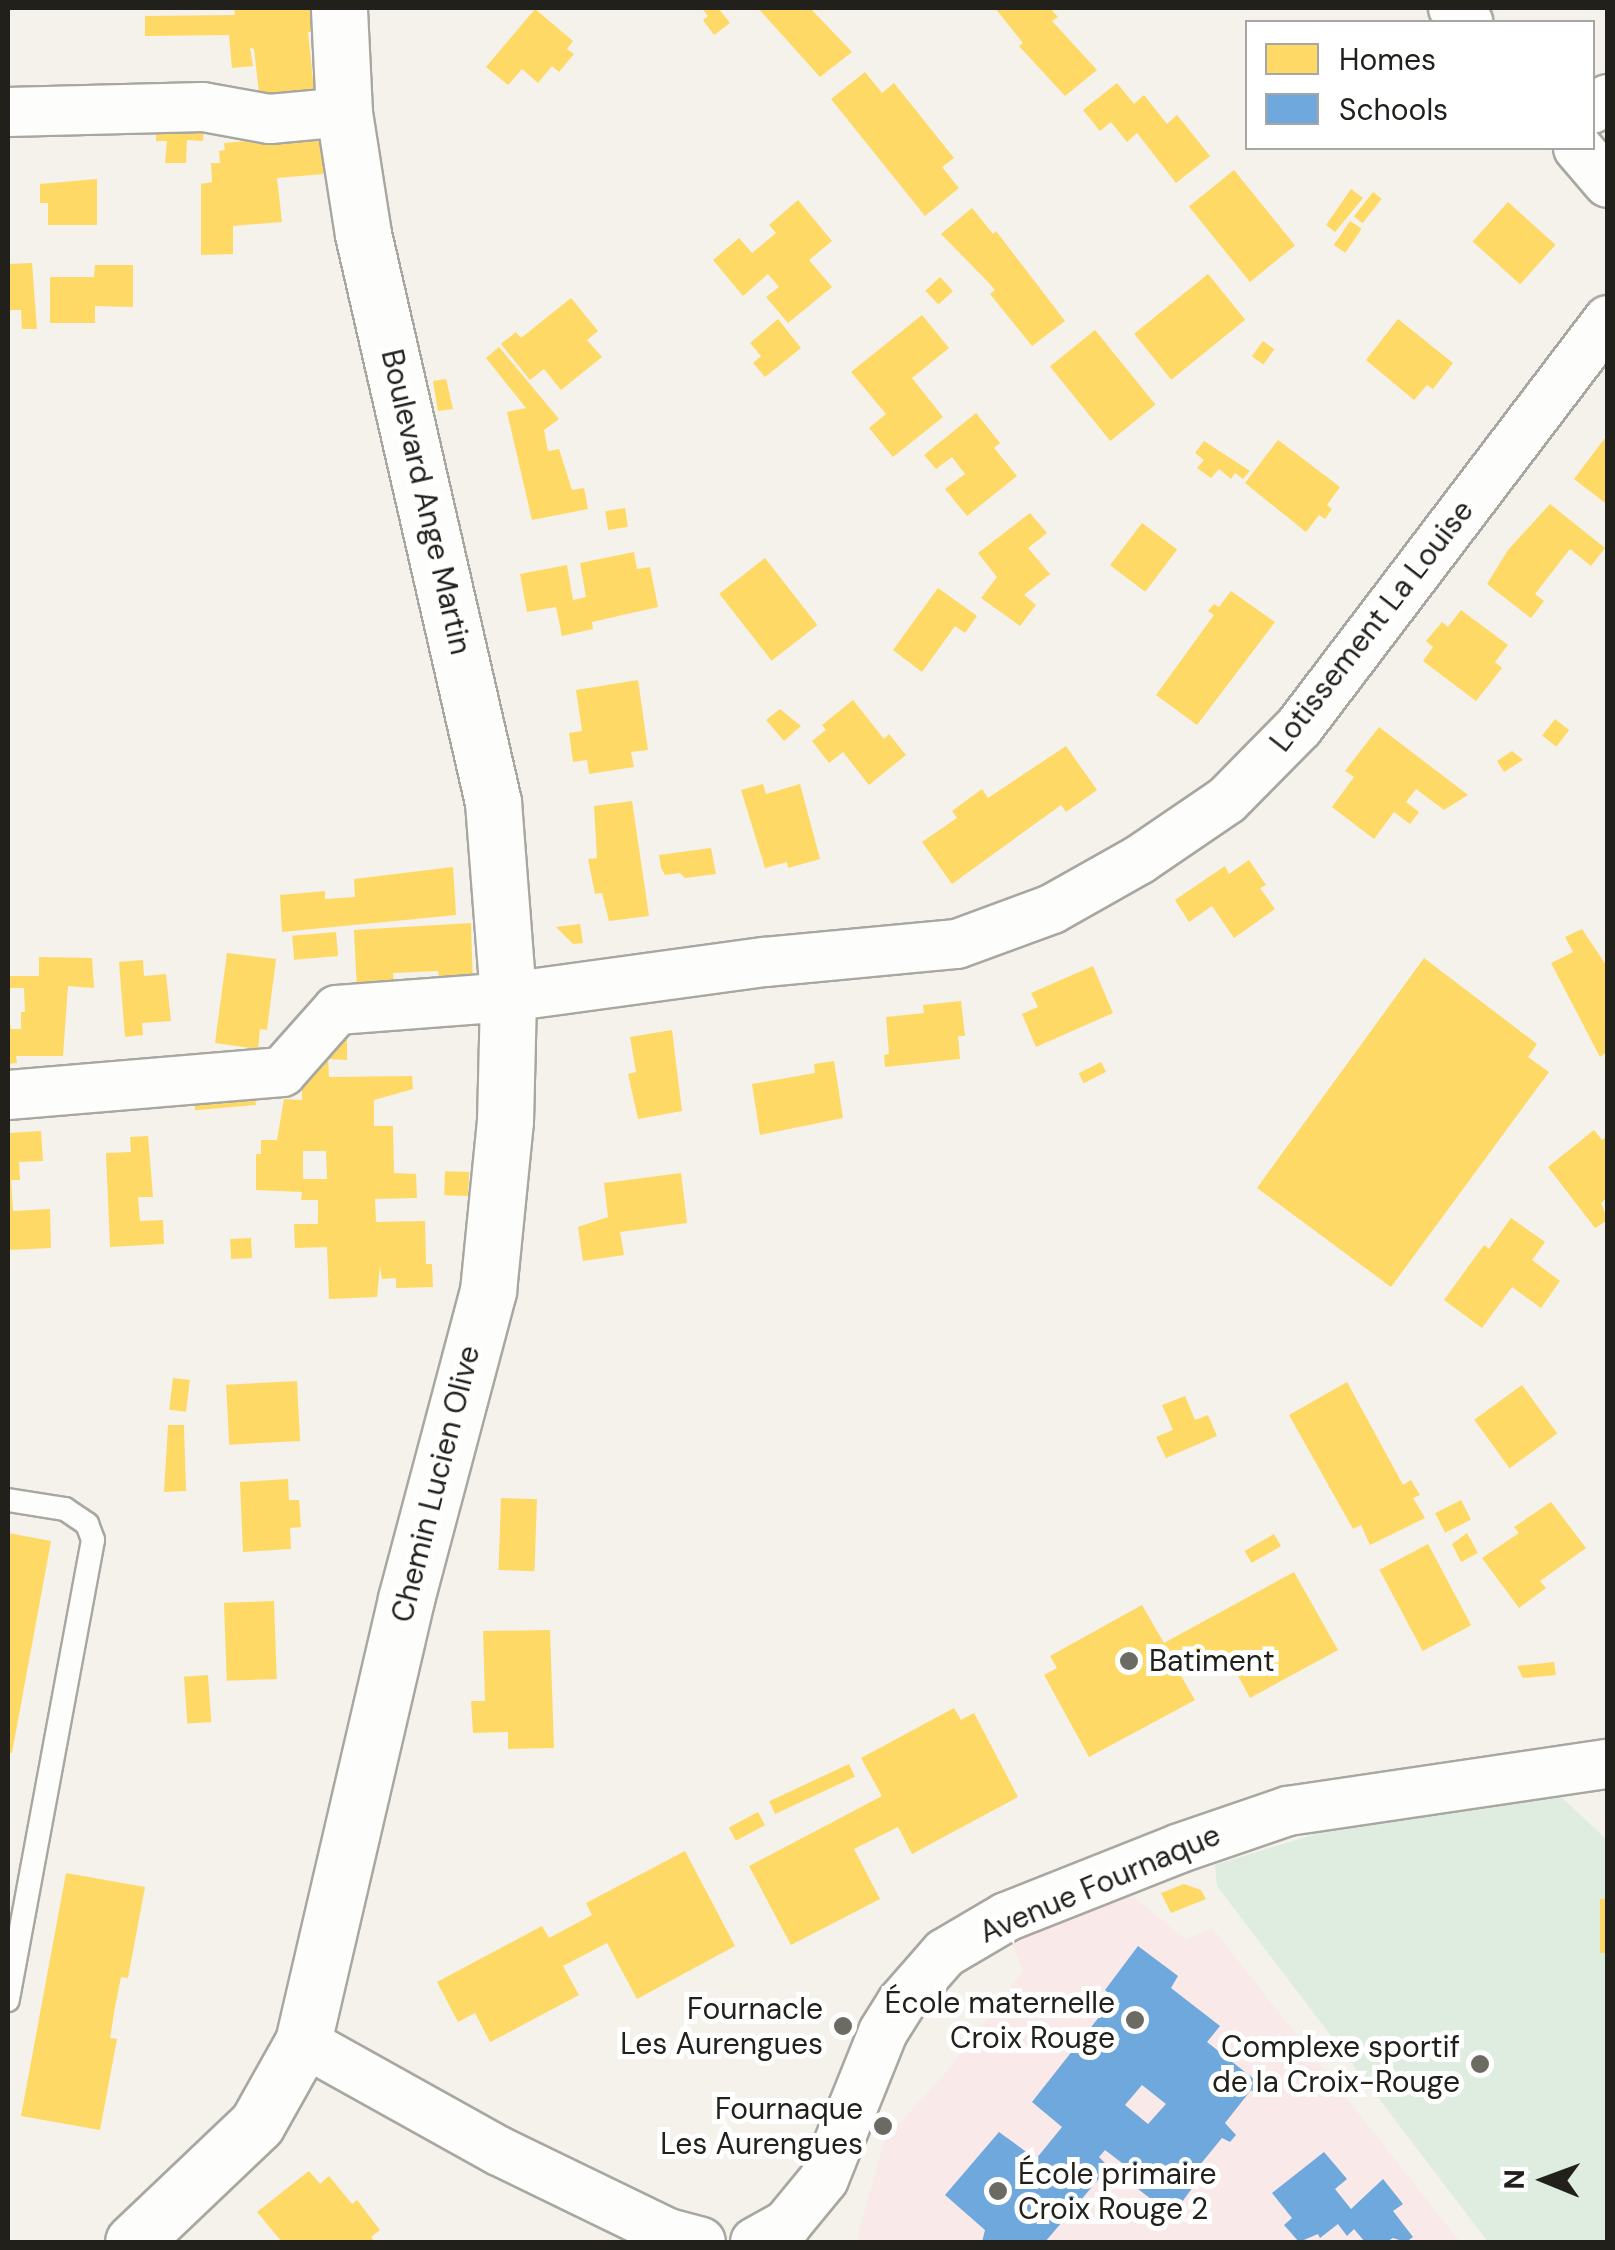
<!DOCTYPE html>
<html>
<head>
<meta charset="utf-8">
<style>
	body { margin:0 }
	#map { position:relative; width:1615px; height:2250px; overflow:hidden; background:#f4f2ea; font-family:"DM Sans",sans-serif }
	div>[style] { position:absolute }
	.education>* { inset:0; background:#f9e9e8 }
	.green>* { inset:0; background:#dfece0 }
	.homes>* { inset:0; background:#ffd966; transform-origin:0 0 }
	.schools>* { inset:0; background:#6fa8dc }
	.roads { filter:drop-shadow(2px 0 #a8a7a1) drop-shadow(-2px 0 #a8a7a1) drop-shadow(0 2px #a8a7a1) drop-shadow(0 -2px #a8a7a1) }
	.service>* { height:22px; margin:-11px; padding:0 11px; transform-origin:11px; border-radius:11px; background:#fdfdfc }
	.minor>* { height:48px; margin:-24px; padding:0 24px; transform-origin:24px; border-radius:24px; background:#fdfdfc }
	.tertiary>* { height:55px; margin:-27.5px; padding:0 27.5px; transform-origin:27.5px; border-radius:27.5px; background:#fdfdfc }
	.dots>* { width:28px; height:28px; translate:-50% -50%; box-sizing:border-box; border:5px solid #fff; border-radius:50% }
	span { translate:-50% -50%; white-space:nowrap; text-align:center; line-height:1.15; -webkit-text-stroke:10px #fff; paint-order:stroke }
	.street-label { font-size:30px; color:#21201b }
	.poi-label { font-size:30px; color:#21201b }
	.left { translate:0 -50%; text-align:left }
	.right { translate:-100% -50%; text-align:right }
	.frame { position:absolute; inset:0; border:10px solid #21201b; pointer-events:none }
	.legend { position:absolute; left:1245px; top:20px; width:350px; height:130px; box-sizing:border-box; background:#fff; border:2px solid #a6a6a4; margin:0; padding:12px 18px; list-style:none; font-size:30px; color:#21201b }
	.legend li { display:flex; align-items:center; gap:20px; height:50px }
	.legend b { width:50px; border:2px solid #a6a6a4 }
	.north { position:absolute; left:1495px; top:2130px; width:100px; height:100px; -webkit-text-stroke:8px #fff; paint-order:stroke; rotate:271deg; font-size:28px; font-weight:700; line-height:40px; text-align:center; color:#21201b }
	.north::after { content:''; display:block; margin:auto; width:35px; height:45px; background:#21201b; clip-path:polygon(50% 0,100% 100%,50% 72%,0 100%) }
</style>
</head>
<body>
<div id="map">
	<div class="education">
		<i style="clip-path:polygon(1130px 1894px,1186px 1940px,1212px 1928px,1460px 2242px,856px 2242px,885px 2139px,949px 2069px,1023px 1971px,1011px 1941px)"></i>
	</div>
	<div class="green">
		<i style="clip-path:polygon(1557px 1793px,1607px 1840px,1607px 2242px,1488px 2242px,1217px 1886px,1215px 1865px,1379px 1814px)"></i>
	</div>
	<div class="homes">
		<i style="clip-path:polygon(234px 8px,313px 8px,315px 32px,308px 32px,316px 108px,260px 102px,254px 49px,250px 48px,253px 66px,232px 68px,229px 35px,145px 36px,145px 16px,235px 15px)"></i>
		<i style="clip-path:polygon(702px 8px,718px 8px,730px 23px,714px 35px,703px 20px,708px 16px)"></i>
		<i style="clip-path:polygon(758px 8px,810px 8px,852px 52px,820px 77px)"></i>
		<i style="clip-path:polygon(995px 8px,1050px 8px,1058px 17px,1052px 21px,1097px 70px,1065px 96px,1019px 46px,1023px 43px)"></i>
		<i style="clip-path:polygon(535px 9px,573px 41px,567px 49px,574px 54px,559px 72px,552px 66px,538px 83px,522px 69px,508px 85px,486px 67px)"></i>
		<i style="clip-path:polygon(865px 72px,882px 93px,894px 83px,954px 158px,942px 167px,959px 188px,925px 216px,831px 99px)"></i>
		<i style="clip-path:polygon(1117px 83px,1134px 104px,1144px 95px,1167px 124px,1177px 115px,1210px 156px,1176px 183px,1137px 133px,1127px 142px,1111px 122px,1100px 131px,1083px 110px)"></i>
		<i style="clip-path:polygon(157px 114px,205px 115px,203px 141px,187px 140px,186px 163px,165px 163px,167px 141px,156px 141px)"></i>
		<i style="clip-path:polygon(319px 121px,324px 174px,277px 178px,282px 222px,233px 226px,233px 254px,201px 255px,201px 184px,212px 182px,211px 163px,220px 163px,219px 151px,225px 150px,224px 143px,280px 138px)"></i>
		<i style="left:1234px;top:170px;width:97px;height:58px;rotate:51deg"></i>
		<i style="clip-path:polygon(97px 179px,97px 225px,48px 225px,48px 203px,40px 203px,40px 184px)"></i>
		<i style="clip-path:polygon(1351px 189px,1363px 198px,1335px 232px,1326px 225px)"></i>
		<i style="left:1373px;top:192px;width:11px;height:31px;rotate:38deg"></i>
		<i style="clip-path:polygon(798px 200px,832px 241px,809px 260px,832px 287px,788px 323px,766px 297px,779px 287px,768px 274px,743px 296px,713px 260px,739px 238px,752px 253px,776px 233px,769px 225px)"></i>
		<i style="left:1508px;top:202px;width:64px;height:53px;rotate:42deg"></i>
		<i style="clip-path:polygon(972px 208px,993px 234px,996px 231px,1065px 321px,1032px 346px,990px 294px,995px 290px,988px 282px,941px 234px)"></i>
		<i style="left:1350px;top:221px;width:14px;height:29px;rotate:34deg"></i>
		<i style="clip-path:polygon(32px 263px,37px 329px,22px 329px,21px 310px,8px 310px,8px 264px)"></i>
		<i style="clip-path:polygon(95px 265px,133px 265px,133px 307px,95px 306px,95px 323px,50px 323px,50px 277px,94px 277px)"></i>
		<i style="left:1208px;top:274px;width:59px;height:95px;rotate:51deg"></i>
		<i style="left:940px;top:277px;width:19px;height:20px;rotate:47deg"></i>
		<i style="clip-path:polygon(571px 298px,598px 331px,587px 340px,602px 357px,561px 390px,544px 369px,530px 380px,501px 344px,516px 332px,521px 338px)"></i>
		<i style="clip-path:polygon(922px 315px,949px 348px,912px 378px,943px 417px,893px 457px,869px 428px,886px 414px,851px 372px)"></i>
		<i style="clip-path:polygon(778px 319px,801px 348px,765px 377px,753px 363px,761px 356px,750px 343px)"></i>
		<i style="clip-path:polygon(1398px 319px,1453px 363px,1433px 389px,1427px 385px,1414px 400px,1366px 360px)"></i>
		<i style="left:1095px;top:330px;width:96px;height:58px;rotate:51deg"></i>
		<i style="left:1263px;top:341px;width:14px;height:19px;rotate:36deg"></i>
		<i style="clip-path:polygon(499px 347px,559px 419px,544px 430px,548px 451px,559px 449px,572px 490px,584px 488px,588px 509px,532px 520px,507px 412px,526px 408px,486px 358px)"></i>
		<i style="clip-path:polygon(446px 379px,453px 409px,438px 411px,433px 381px)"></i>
		<i style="clip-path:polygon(976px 413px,1000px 443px,994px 448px,1017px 476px,967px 516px,945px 489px,965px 474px,952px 457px,936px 469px,924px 455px)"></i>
		<i style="clip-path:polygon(1608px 434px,1608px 505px,1574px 479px)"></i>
		<i style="clip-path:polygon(1278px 440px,1340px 487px,1327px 505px,1332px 509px,1325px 519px,1319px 515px,1306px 532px,1245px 483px)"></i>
		<i style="clip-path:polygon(1204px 441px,1250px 471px,1243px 479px,1235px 473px,1231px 479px,1219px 469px,1211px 478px,1197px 468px,1204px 460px,1195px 453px)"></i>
		<i style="clip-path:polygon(1550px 504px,1605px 548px,1591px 566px,1570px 549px,1535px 594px,1544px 601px,1531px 618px,1487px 584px,1508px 550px)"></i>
		<i style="left:625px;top:508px;width:19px;height:20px;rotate:81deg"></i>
		<i style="clip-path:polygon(1030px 513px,1047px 533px,1028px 548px,1050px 574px,1024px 595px,1036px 605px,1020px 626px,981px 598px,997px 577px,978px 553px)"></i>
		<i style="left:1142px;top:523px;width:44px;height:53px;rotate:37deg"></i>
		<i style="clip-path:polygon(634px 552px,637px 569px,650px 567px,658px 607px,592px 622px,593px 629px,562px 636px,556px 607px,527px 612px,520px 574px,567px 565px,573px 600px,586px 597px,580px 563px)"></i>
		<i style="left:765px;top:558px;width:85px;height:58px;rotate:52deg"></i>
		<i style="clip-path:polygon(938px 588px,977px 616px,965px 633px,955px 626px,922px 672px,893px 650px)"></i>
		<i style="clip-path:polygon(1231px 591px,1275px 622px,1197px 725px,1156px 695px,1214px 615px,1208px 611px,1214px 604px,1219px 607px)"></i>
		<i style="clip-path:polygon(1461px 610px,1508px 645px,1495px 662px,1502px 668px,1476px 701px,1423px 661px,1433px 647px,1426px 641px,1442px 622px,1448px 627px)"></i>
		<i style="clip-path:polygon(638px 680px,648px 750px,631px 752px,634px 767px,589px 774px,587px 760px,573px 762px,569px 733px,582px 731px,576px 690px)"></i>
		<i style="clip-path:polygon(853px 700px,884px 739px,889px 734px,906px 755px,869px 785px,843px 752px,829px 763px,812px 741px,826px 730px,822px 725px)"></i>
		<i style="clip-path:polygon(780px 709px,801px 726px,784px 741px,766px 720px)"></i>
		<i style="left:1555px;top:719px;width:18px;height:21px;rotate:38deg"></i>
		<i style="clip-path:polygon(1379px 727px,1468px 795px,1444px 810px,1416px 789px,1406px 802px,1419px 812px,1410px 824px,1394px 812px,1374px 839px,1332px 807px,1354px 777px,1345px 771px)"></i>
		<i style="clip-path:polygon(1066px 746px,1097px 790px,1066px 812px,1061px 805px,952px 884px,922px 842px,957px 818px,952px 811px,982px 789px,988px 798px)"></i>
		<i style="clip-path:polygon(1512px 751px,1523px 760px,1504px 772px,1497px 761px)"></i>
		<i style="clip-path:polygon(763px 784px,766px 794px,800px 784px,820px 859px,788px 868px,787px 862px,765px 868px,741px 790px)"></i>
		<i style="clip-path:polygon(632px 801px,649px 916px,609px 921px,602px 893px,595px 894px,588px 859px,597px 858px,594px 806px)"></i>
		<i style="clip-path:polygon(711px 848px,716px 874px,685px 878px,680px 873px,665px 875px,661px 868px,659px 855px)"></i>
		<i style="clip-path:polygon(1249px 860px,1266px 885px,1260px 888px,1275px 909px,1234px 938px,1212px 906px,1189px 922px,1175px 900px,1225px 866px,1229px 874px)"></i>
		<i style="clip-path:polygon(453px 867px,456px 915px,282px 932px,280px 895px,325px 891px,325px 899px,355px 897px,354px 879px)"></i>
		<i style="clip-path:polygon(471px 923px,473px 986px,453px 988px,452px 977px,439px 977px,438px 971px,393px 973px,394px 990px,357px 992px,354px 930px)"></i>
		<i style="clip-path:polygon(580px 924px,583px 943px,573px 944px,556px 927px)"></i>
		<i style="clip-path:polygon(1582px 929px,1608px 968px,1608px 1051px,1600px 1057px,1551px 963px,1573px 952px,1565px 937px)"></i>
		<i style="left:336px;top:932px;width:24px;height:44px;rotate:85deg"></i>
		<i style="clip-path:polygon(227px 953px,276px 959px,267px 1030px,260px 1029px,258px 1049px,215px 1043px)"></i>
		<i style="clip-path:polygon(39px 957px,92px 958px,94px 988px,68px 986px,63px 1056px,16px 1056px,17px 1063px,8px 1064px,8px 1016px,11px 1029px,21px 1029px,21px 1012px,25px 1012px,24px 988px,9px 988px,9px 976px,39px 976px)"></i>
		<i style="clip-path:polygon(1424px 958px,1537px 1044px,1528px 1057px,1549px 1072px,1391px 1287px,1257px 1188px)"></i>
		<i style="clip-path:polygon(143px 960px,144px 976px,166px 974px,171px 1021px,142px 1023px,143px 1035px,125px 1037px,119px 962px)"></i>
		<i style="clip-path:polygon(1093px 966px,1113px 1013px,1036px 1047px,1022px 1014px,1038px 1007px,1031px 993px)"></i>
		<i style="clip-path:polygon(961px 1001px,965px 1036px,958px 1036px,960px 1059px,885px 1067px,884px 1055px,889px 1054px,886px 1017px,924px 1013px,923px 1005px)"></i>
		<i style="clip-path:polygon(672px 1030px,682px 1111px,638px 1119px,628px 1074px,636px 1072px,630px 1037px)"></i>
		<i style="clip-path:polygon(347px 1031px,347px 1060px,328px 1059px,329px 1035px)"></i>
		<i style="clip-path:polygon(evenodd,328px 1059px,329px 1077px,412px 1076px,413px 1089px,374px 1100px,374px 1126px,393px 1126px,394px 1173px,416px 1174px,417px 1198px,375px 1199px,376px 1222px,425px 1221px,426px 1264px,432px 1264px,433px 1287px,396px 1288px,396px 1278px,382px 1279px,380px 1266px,377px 1297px,329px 1299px,327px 1247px,295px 1248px,294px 1224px,318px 1224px,318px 1200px,301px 1200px,302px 1192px,256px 1190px,256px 1154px,261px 1154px,261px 1140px,277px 1140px,284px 1099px,302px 1100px,302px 1078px,314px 1060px,328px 1059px,303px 1151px,326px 1151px,327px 1179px,303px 1179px,303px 1151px)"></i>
		<i style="clip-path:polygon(834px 1061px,843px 1118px,760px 1135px,752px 1084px,815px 1073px,814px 1064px)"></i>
		<i style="left:1101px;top:1062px;width:11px;height:25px;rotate:63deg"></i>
		<i style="left:254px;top:1083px;width:22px;height:61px;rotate:85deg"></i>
		<i style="clip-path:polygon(1594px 1130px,1602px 1140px,1608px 1136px,1608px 1197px,1601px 1203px,1608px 1220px,1595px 1228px,1548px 1167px)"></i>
		<i style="clip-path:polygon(41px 1131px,43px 1161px,19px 1162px,20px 1180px,11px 1180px,13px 1211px,50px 1209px,51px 1248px,8px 1250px,8px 1133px)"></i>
		<i style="clip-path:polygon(148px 1136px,153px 1197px,138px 1197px,140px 1221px,163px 1220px,164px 1244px,110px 1247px,106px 1153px,131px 1152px,130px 1137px)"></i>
		<i style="left:469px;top:1172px;width:24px;height:24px;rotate:92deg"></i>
		<i style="clip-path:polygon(681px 1173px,687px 1223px,620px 1232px,624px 1255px,583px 1261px,578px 1227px,608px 1217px,604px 1183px)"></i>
		<i style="clip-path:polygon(1511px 1218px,1545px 1242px,1532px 1260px,1560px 1281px,1541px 1308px,1512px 1287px,1482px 1328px,1444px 1300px,1484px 1245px,1489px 1249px)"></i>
		<i style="left:251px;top:1238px;width:20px;height:21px;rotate:87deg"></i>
		<i style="left:173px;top:1378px;width:17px;height:32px;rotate:7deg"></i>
		<i style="left:297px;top:1381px;width:60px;height:71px;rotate:87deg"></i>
		<i style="clip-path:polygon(1347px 1382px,1403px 1485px,1411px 1480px,1420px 1495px,1413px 1498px,1425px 1518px,1370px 1545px,1361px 1525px,1353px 1529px,1289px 1415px)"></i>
		<i style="left:1522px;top:1385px;width:60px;height:59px;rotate:54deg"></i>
		<i style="clip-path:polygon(1185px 1396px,1195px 1420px,1208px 1415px,1217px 1436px,1166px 1458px,1156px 1437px,1173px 1430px,1162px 1405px)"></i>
		<i style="clip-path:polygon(168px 1425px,184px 1425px,186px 1491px,164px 1492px)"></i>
		<i style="clip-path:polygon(288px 1479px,289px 1500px,299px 1500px,301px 1527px,290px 1528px,291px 1549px,243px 1552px,240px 1482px)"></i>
		<i style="left:501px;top:1498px;width:36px;height:72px;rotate:2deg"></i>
		<i style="left:1461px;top:1500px;width:22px;height:29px;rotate:63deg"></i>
		<i style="clip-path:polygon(1551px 1502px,1586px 1548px,1540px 1581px,1546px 1588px,1519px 1608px,1482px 1558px,1519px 1533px,1514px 1527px)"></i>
		<i style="clip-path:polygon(8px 1533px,51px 1541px,12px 1753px,8px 1752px)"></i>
		<i style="clip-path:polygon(1467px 1533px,1478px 1553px,1461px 1562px,1452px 1544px)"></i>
		<i style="left:1274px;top:1534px;width:14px;height:34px;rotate:60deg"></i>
		<i style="left:1428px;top:1544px;width:92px;height:55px;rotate:62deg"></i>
		<i style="clip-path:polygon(1294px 1572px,1338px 1650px,1250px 1698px,1224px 1650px,1180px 1674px,1195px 1700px,1089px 1757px,1044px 1675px,1057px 1668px,1050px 1656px,1142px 1605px,1164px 1643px)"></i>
		<i style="left:274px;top:1601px;width:78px;height:50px;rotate:88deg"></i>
		<i style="clip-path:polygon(550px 1630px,554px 1748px,508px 1749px,508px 1732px,473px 1733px,471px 1701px,485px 1701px,483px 1631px)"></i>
		<i style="clip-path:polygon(1554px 1662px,1556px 1675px,1523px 1678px,1517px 1666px)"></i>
		<i style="left:208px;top:1675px;width:47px;height:24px;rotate:86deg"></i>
		<i style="clip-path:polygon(954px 1708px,961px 1720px,974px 1713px,1018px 1797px,912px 1854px,898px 1827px,854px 1849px,880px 1899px,791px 1945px,749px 1866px,882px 1796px,861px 1758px)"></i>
		<i style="left:849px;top:1764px;width:14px;height:88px;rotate:65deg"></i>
		<i style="left:758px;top:1812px;width:15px;height:33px;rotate:62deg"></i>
		<i style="clip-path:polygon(685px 1851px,735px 1946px,637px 1999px,607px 1943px,563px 1966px,579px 1995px,504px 2035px,490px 2042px,475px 2013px,458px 2022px,437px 1982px,542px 1926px,549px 1938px,592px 1915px,586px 1903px)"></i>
		<i style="clip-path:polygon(66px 1873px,145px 1887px,128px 1978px,121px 1977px,115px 2007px,110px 2038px,117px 2039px,100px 2130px,21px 2116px)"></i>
		<i style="clip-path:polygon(1184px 1884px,1201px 1890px,1206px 1899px,1171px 1913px,1161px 1893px)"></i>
		<i style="left:1600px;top:1899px;width:8px;height:54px"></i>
		<i style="clip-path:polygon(309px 2171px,320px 2184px,329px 2176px,352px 2204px,357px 2200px,380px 2230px,371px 2237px,375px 2242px,282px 2242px,257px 2212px)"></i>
	</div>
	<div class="schools">
		<i style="clip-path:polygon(evenodd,1138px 1946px,1178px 1976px,1171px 1988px,1220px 2026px,1207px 2042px,1264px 2087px,1257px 2094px,1251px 2090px,1225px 2123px,1236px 2135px,1230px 2142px,1222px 2138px,1199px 2166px,1204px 2172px,1179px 2206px,1184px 2212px,1177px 2219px,1138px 2189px,1143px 2179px,1105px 2150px,1099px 2157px,1109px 2167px,1045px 2242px,982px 2242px,985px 2230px,945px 2195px,999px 2132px,1036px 2159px,1062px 2127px,1032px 2102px,1114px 1998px,1105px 1990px,1138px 1946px,1142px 2085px,1166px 2104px,1148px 2124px,1125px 2105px,1142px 2085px)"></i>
		<i style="clip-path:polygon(1324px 2152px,1347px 2179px,1335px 2189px,1351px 2209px,1383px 2179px,1403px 2204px,1393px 2211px,1413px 2237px,1406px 2242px,1393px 2238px,1386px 2242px,1365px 2242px,1354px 2229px,1347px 2236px,1338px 2224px,1320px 2238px,1318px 2234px,1299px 2242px,1284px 2225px,1292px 2218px,1272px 2193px)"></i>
	</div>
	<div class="roads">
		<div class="service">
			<i style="left:8px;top:1500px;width:58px;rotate:9deg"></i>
			<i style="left:65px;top:1509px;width:27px;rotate:34deg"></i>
			<i style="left:87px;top:1524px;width:17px;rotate:69deg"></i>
			<i style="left:93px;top:1540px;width:468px;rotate:100.5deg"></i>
		</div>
		<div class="minor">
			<i style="left:1453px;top:8px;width:21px;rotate:43deg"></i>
			<i style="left:1592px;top:109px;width:19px;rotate:-32deg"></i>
			<i style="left:8px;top:112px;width:195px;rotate:-1.5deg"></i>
			<i style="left:203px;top:107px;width:68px;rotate:10.2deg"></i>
			<i style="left:270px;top:119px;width:74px;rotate:-5.4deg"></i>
			<i style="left:1578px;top:148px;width:46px;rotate:49.4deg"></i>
			<i style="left:8px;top:1095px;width:275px;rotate:-4.8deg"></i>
			<i style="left:282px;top:1072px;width:83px;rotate:-48.4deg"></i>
			<i style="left:337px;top:1010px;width:171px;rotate:-4.3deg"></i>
			<i style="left:508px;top:997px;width:259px;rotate:-7.8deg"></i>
			<i style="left:765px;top:962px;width:193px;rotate:-5.4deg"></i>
			<i style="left:957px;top:944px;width:101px;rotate:-20.2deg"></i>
			<i style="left:1052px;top:909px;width:100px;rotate:-29.4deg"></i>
			<i style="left:1139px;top:860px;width:107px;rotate:-34.3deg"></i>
			<i style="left:1227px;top:800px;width:103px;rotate:-45.4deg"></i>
			<i style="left:1299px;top:727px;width:511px;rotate:-52.79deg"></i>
			<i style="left:303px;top:2042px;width:224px;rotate:29.1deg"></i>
			<i style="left:499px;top:2151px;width:188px;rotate:25.9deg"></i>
			<i style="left:668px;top:2233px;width:34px;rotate:15deg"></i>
			<i style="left:755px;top:2242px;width:37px;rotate:-29deg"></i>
			<i style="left:787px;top:2224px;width:58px;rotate:-50.6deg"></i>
			<i style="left:824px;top:2179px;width:158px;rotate:-68.1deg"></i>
			<i style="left:883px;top:2032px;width:34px;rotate:-58deg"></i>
			<i style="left:901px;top:2003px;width:67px;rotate:-48.7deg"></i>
			<i style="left:945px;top:1953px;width:71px;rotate:-30.5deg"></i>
			<i style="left:1006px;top:1917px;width:187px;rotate:-21.6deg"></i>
			<i style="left:1180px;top:1848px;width:114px;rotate:-18.9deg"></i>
			<i style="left:1288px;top:1811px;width:323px;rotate:-8.4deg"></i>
		</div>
		<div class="tertiary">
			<i style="left:133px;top:2242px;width:171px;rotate:-43.6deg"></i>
			<i style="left:257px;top:2124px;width:94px;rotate:-60.7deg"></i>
			<i style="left:303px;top:2042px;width:455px;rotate:-76.9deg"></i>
			<i style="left:406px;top:1599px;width:319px;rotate:-75.1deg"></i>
			<i style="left:488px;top:1291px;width:171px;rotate:-84.3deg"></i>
			<i style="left:505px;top:1121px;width:124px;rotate:-88.6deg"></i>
			<i style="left:508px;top:997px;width:196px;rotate:-94.4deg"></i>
			<i style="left:493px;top:802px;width:583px;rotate:-102.89deg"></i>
			<i style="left:363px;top:234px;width:123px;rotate:-98.9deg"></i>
			<i style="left:344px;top:112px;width:104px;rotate:-92.8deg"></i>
		</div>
	</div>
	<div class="dots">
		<i style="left:1129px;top:1661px;background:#6b6a63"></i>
		<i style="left:1135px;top:2020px;background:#6b6a63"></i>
		<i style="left:843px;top:2026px;background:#6b6a63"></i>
		<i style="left:1480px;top:2064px;background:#6b6a63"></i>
		<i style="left:883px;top:2126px;background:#6b6a63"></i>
		<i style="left:998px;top:2191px;background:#6b6a63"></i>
	</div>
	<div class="street-label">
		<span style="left:426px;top:502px;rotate:77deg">Boulevard Ange Martin</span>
		<span style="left:1372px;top:626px;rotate:-52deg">Lotissement La Louise</span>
		<span style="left:436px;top:1484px;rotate:-76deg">Chemin Lucien Olive</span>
		<span style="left:1100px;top:1884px;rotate:-23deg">Avenue Fournaque</span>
	</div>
	<div class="poi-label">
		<span class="left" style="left:1149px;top:1661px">Batiment</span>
		<span class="right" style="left:1115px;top:2020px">École maternelle<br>Croix Rouge</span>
		<span class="right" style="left:823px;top:2026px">Fournacle<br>Les Aurengues</span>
		<span class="right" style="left:1460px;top:2064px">Complexe sportif<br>de la Croix-Rouge</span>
		<span class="right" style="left:863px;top:2126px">Fournaque<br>Les Aurengues</span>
		<span class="left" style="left:1018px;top:2191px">École primaire<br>Croix Rouge 2</span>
	</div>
	<div class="frame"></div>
	<ul class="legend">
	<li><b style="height:28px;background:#ffd966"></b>Homes</li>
	<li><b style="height:28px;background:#6fa8dc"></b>Schools</li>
	</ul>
	<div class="north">N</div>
</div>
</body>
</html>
